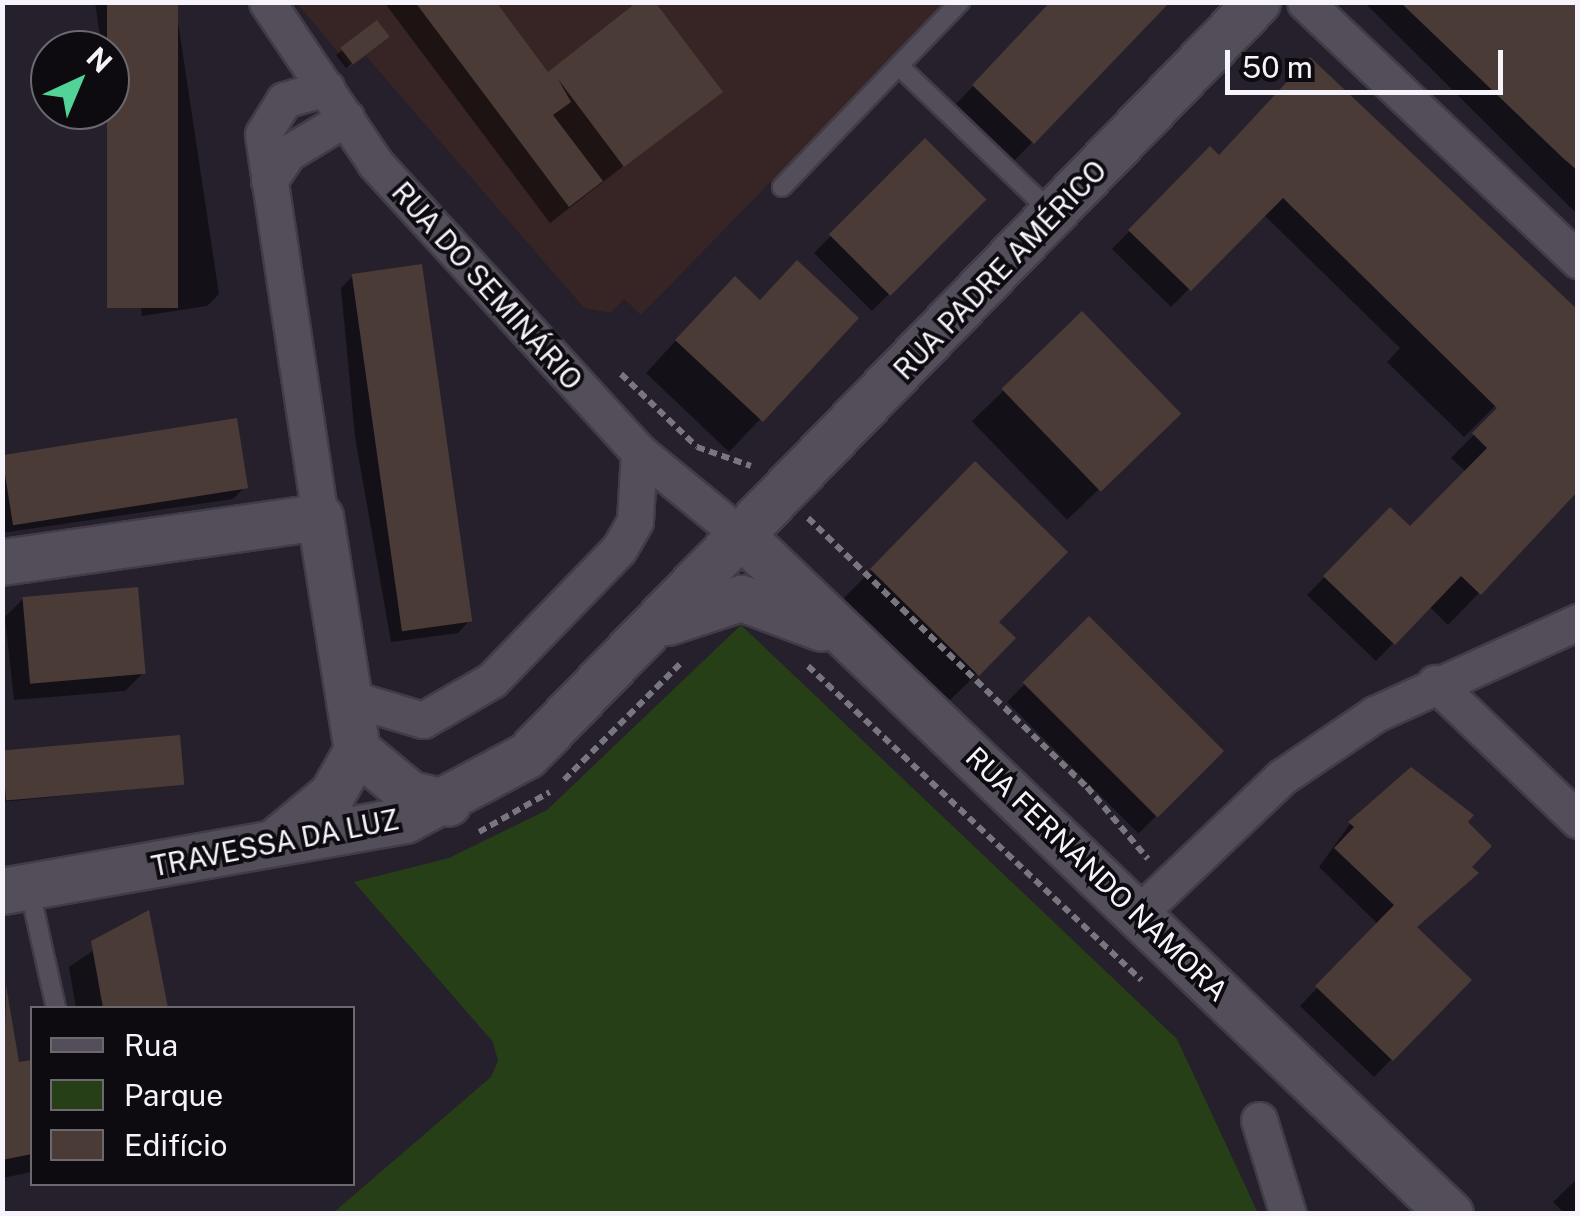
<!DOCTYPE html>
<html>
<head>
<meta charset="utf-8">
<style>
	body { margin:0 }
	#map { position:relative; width:1580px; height:1216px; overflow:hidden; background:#25202b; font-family:"Public Sans",sans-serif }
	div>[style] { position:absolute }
	.commercial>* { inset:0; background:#372424 }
	.green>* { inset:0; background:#263f16 }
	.shadow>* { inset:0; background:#0007; transform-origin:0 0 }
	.building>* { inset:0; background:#4a3b37; transform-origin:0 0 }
	.path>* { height:6px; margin-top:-3px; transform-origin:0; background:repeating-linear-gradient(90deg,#7a7680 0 8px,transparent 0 13px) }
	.roads { filter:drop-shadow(2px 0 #413c46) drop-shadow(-2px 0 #413c46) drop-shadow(0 2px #413c46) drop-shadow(0 -2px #413c46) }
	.service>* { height:18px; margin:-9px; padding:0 9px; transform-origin:9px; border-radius:9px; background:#544e5b }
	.minor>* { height:35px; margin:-17.5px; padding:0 17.5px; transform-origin:17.5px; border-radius:17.5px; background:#544e5b }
	.tertiary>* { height:45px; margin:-22.5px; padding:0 22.5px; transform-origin:22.5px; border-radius:22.5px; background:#544e5b }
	span { translate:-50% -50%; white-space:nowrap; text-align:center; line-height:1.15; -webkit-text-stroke:8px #0d0b10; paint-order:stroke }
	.street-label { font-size:28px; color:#f7f3fb }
	.frame { position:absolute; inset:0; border:5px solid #f7f3fb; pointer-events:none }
	.legend { position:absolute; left:30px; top:1006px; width:325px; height:180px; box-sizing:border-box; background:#0d0b10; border:2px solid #6b686e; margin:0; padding:12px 18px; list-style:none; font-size:30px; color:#f7f3fb }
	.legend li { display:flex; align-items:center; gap:20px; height:50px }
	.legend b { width:50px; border:2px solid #6b686e }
	.north { position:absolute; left:30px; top:30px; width:100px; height:100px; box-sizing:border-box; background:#0d0b10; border:2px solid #6b686e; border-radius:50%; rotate:44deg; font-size:28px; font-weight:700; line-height:40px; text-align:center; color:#f7f3fb }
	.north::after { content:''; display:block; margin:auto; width:35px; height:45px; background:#52d397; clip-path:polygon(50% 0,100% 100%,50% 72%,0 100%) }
	.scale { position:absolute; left:1225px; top:50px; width:278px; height:45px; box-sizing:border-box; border:5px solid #f7f3fb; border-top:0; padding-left:12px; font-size:30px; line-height:35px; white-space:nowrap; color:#f7f3fb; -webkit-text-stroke:8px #0d0b10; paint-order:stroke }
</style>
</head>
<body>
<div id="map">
	<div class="commercial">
		<i style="clip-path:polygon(297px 3px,945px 3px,641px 315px,624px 299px,611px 313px,584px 308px,366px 56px,350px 67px)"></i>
	</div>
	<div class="green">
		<i style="clip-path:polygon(741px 625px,1177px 1039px,1258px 1213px,333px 1213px,491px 1077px,498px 1061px,493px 1042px,354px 882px,449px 858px,547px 810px)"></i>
	</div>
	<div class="shadow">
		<i style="clip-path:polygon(95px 2px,175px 2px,219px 294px,207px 306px,142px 316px,110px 50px,102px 50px)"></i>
		<i style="clip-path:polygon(384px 2px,493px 2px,547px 76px,719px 92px,550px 223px)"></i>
		<i style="clip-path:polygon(1054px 2px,1167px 2px,1015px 160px,956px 104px)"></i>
		<i style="clip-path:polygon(1578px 2px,1578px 215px,1365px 3px,1366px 2px)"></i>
		<i style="clip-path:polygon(381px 42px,346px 68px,336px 55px,342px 50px)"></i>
		<i style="left:925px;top:142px;width:82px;height:157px;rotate:45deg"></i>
		<i style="clip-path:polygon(1210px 149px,1218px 158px,1578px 323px,1464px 437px,1387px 362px,1400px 348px,1263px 214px,1171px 307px,1112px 249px)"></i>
		<i style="clip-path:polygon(353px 276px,469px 621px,458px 633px,391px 642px,355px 437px,341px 288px)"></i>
		<i style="clip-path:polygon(759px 302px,856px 318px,729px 452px,646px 373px,703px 311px)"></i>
		<i style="left:1082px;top:315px;width:137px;height:153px;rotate:46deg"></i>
		<i style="clip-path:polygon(1578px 330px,1479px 593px,1448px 625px,1429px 606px,1376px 661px,1307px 595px,1390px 510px,1410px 530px,1466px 472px,1451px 458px)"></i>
		<i style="clip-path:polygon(2px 455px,245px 487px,233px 499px,2px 533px)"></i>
		<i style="clip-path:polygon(975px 465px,996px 622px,1013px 638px,945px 705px,840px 602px)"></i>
		<i style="clip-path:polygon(23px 599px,143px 673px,125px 691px,14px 700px,5px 617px)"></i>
		<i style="left:1089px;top:620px;width:186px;height:116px;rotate:45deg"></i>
		<i style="clip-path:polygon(2px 752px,181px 784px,2px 802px)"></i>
		<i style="clip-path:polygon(1464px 822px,1469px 867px,1415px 928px,1469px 980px,1374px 1077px,1300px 1006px,1378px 924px,1319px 867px,1350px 824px)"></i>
		<i style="clip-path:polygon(147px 914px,165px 1008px,76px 1008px,69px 967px)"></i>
		<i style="clip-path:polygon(4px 988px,17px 1065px,32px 1062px,32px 1172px,2px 1178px)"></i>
		<i style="clip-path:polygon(1578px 1178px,1578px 1214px,1565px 1214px,1553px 1202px)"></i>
	</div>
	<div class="building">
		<i style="left:107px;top:2px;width:71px;height:306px"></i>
		<i style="clip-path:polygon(415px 2px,496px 2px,548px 72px,637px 2px,655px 2px,723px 92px,624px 167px,558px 79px,571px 102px,553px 115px,603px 181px,569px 207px)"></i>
		<i style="clip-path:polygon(1050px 2px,1170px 2px,1034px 144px,972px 85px)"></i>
		<i style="clip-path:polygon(1400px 2px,1578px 2px,1578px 171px,1563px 158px)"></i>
		<i style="left:377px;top:20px;width:21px;height:46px;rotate:53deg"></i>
		<i style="clip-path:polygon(1310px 57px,1578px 310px,1578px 491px,1481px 595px,1461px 576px,1395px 645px,1323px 576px,1390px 507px,1410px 526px,1487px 448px,1472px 433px,1497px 408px,1283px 198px,1191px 291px,1128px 230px,1210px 146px,1219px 155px)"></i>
		<i style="left:925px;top:138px;width:87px;height:136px;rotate:45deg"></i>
		<i style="clip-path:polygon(797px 260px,859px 318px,763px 422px,675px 340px,735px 276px,760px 300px)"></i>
		<i style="left:422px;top:264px;width:361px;height:71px;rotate:82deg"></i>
		<i style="left:1082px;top:311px;width:143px;height:112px;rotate:46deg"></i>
		<i style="left:237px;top:418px;width:71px;height:238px;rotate:81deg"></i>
		<i style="clip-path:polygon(975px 461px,1068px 552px,999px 622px,1016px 638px,979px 676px,870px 569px)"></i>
		<i style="left:138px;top:587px;width:87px;height:116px;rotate:85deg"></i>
		<i style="left:1089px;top:616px;width:191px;height:94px;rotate:45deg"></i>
		<i style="left:180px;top:735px;width:50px;height:179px;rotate:85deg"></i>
		<i style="clip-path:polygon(1411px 767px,1474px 815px,1468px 822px,1492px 846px,1472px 867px,1479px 873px,1417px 927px,1472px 980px,1393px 1061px,1315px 986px,1394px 905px,1334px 848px,1354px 827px,1348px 822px)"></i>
		<i style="clip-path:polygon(149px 910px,168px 1008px,103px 1008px,91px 941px)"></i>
		<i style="clip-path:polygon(6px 985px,19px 1062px,32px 1060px,32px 1154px,2px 1160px)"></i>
	</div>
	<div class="path">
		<i style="left:621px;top:374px;width:105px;rotate:43.8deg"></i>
		<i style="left:697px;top:447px;width:57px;rotate:19.4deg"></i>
		<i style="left:808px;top:518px;width:388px;rotate:44deg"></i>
		<i style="left:1087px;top:787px;width:94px;rotate:49.7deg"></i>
		<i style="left:808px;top:666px;width:458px;rotate:43.3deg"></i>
		<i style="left:564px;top:780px;width:167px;rotate:-45deg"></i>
		<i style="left:479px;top:832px;width:81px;rotate:-29.4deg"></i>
	</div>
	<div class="roads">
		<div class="service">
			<i style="left:900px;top:67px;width:209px;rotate:43.8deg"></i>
			<i style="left:782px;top:187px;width:257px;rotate:-46.1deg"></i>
			<i style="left:29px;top:887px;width:124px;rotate:77.4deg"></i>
		</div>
		<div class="minor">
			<i style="left:267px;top:2px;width:194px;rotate:56.1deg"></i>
			<i style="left:375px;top:163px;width:391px;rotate:47.6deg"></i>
			<i style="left:639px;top:452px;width:134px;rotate:39.3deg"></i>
			<i style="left:1305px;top:2px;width:376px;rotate:43.4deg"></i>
			<i style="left:269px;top:181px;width:34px;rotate:-56deg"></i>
			<i style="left:288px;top:153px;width:68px;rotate:-31.1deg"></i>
			<i style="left:320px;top:517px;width:387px;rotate:-98.5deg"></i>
			<i style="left:263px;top:134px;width:40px;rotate:-58deg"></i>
			<i style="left:284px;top:100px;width:44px;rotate:-15.9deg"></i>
			<i style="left:1435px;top:683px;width:198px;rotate:43.8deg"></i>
			<i style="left:349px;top:698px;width:77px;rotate:16.6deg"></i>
			<i style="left:423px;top:720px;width:80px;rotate:-30.1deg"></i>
			<i style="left:492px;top:680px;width:182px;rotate:-45.9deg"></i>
			<i style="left:619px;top:549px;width:32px;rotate:-60deg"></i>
			<i style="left:635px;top:521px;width:69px;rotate:-86.7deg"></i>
			<i style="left:1139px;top:913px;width:197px;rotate:-43.6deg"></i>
			<i style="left:1282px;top:777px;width:112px;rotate:-34.1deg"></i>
			<i style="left:1375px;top:714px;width:223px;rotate:-24.4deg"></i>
			<i style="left:1259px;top:1120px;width:98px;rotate:72.9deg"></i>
		</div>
		<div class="tertiary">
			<i style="left:743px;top:537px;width:979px;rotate:43.76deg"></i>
			<i style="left:2px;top:562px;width:321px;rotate:-8.1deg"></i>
			<i style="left:320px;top:517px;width:236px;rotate:81deg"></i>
			<i style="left:667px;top:622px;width:78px;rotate:-18deg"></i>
			<i style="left:741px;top:598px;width:86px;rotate:20.3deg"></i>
			<i style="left:357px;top:750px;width:69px;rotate:39.7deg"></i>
			<i style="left:410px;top:794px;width:39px;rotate:13deg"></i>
			<i style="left:273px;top:843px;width:77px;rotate:-39.7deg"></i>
			<i style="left:332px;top:794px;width:51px;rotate:-60.4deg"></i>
			<i style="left:2px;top:891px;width:409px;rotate:-10deg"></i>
			<i style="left:405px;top:820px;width:138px;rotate:-28deg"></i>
			<i style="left:527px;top:755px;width:1049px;rotate:-45.89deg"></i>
		</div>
	</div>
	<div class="street-label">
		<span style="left:1000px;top:270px;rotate:-46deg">RUA PADRE AMÉRICO</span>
		<span style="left:487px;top:286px;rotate:48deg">RUA DO SEMINÁRIO</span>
		<span style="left:275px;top:843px;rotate:-11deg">TRAVESSA DA LUZ</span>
		<span style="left:1097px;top:874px;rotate:44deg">RUA FERNANDO NAMORA</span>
	</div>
	<div class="frame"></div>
	<ul class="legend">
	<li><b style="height:12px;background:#544e5b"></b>Rua</li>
	<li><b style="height:28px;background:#263f16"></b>Parque</li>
	<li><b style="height:28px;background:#4a3b37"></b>Edifício</li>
	</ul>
	<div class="north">N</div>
	<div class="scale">50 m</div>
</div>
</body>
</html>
